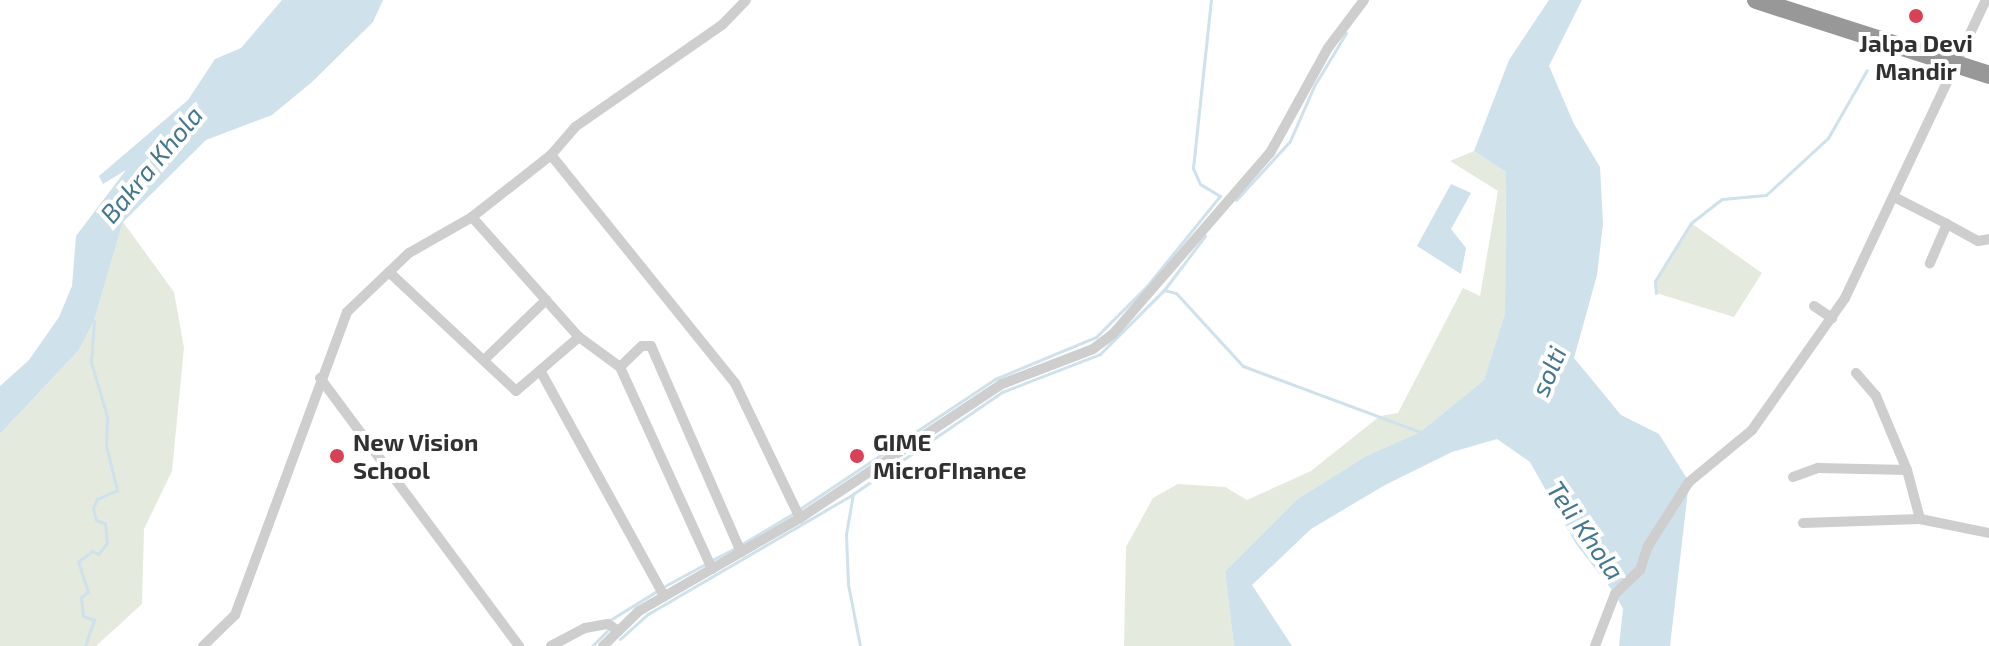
<!DOCTYPE html>
<html>
<head>
<meta charset="utf-8">
<style>
	body { margin:0 }
	#map { position:relative; width:1989px; height:646px; overflow:hidden; background:#fff; font-family:"Exo 2",sans-serif }
	div>[style] { position:absolute }
	.green>* { inset:0; background:#e5eade }
	.water>* { inset:0; background:#cfe1eb }
	.stream>* { height:3px; margin:-1.5px; padding:0 1.5px; transform-origin:1.5px; border-radius:1.5px; background:#cfe1eb }
	.street>* { height:10px; margin:-5px; padding:0 5px; transform-origin:5px; border-radius:5px; background:#cecece }
	.highway>* { height:18px; margin:-9px; padding:0 9px; transform-origin:9px; border-radius:9px; background:#989898 }
	.dots>* { width:22px; height:22px; translate:-50% -50%; box-sizing:border-box; border:4px solid #fff; border-radius:50% }
	span { translate:-50% -50%; white-space:nowrap; text-align:center; line-height:1.15; -webkit-text-stroke:8px #fff; paint-order:stroke }
	.poi-label { font-size:24px; color:#313131; font-weight:700 }
	.left { translate:0 -50%; text-align:left }
	.water-label { font-size:26px; color:#44768e; font-style:italic }
</style>
</head>
<body>
<div id="map">
	<div class="green">
		<i style="clip-path:polygon(1474px 151px,1506px 172px,1505px 313px,1484px 380px,1420px 432px,1366px 456px,1296px 500px,1225px 571px,1234px 646px,1124px 646px,1126px 547px,1153px 498px,1178px 484px,1225px 487px,1247px 500px,1311px 471px,1380px 416px,1398px 413px,1463px 288px,1480px 296px,1498px 191px,1450px 161px)"></i>
		<i style="clip-path:polygon(123px 222px,174px 292px,184px 348px,172px 471px,144px 529px,142px 604px,96px 646px,0 646px,0 434px,79px 350px,94px 321px)"></i>
		<i style="clip-path:polygon(1691px 223px,1762px 273px,1734px 317px,1656px 293px,1655px 281px)"></i>
	</div>
	<div class="water">
		<i style="clip-path:polygon(282px 0,383px 0,373px 22px,312px 82px,272px 115px,206px 140px,123px 222px,94px 321px,79px 350px,0 434px,0 386px,29px 360px,59px 317px,72px 286px,76px 236px,126px 170px,103px 184px,99px 176px,188px 100px,215px 59px,241px 48px)"></i>
		<i style="clip-path:polygon(1549px 0,1582px 0,1549px 66px,1574px 124px,1600px 167px,1603px 224px,1597px 275px,1574px 358px,1621px 415px,1659px 434px,1689px 482px,1670px 646px,1619px 646px,1623px 609px,1615px 594px,1576px 544px,1530px 462px,1497px 439px,1452px 452px,1385px 485px,1311px 529px,1252px 585px,1292px 646px,1234px 646px,1225px 571px,1296px 500px,1366px 456px,1420px 432px,1484px 380px,1505px 313px,1506px 172px,1474px 151px,1509px 60px)"></i>
		<i style="clip-path:polygon(1451px 184px,1471px 193px,1451px 229px,1466px 248px,1461px 274px,1417px 246px)"></i>
	</div>
	<div class="stream">
		<i style="left:1236px;top:200px;width:80px;rotate:-47.5deg"></i>
		<i style="left:1290px;top:141px;width:60px;rotate:-66.4deg"></i>
		<i style="left:1314px;top:86px;width:62px;rotate:-58.9deg"></i>
		<i style="left:1164px;top:290px;width:68px;rotate:-52.8deg"></i>
		<i style="left:1656px;top:293px;width:12px;rotate:-95deg"></i>
		<i style="left:1655px;top:281px;width:68px;rotate:-58.2deg"></i>
		<i style="left:1691px;top:223px;width:39px;rotate:-38deg"></i>
		<i style="left:1722px;top:199px;width:44px;rotate:-5.2deg"></i>
		<i style="left:1766px;top:195px;width:84px;rotate:-42.6deg"></i>
		<i style="left:1828px;top:138px;width:78px;rotate:-60.2deg"></i>
		<i style="left:798px;top:510px;width:237px;rotate:-33.6deg"></i>
		<i style="left:995px;top:379px;width:109px;rotate:-22.6deg"></i>
		<i style="left:1096px;top:337px;width:72px;rotate:-45deg"></i>
		<i style="left:1147px;top:286px;width:116px;rotate:-51deg"></i>
		<i style="left:1220px;top:196px;width:23px;rotate:-149deg"></i>
		<i style="left:1200px;top:184px;width:17px;rotate:-114deg"></i>
		<i style="left:1193px;top:168px;width:169px;rotate:-83.9deg"></i>
		<i style="left:742px;top:544px;width:61px;rotate:-30.8deg"></i>
		<i style="left:710px;top:561px;width:28px;rotate:-27deg"></i>
		<i style="left:665px;top:586px;width:48px;rotate:-28.7deg"></i>
		<i style="left:610px;top:620px;width:55px;rotate:-31.7deg"></i>
		<i style="left:620px;top:639px;width:38px;rotate:-42deg"></i>
		<i style="left:648px;top:614px;width:238px;rotate:-30.3deg"></i>
		<i style="left:85px;top:646px;width:28px;rotate:-71deg"></i>
		<i style="left:94px;top:620px;width:12px;rotate:-160deg"></i>
		<i style="left:83px;top:616px;width:19px;rotate:-96deg"></i>
		<i style="left:81px;top:597px;width:9px;rotate:-36deg"></i>
		<i style="left:88px;top:592px;width:32px;rotate:-108deg"></i>
		<i style="left:78px;top:562px;width:18px;rotate:-38deg"></i>
		<i style="left:92px;top:551px;width:7px;rotate:27deg"></i>
		<i style="left:98px;top:554px;width:14px;rotate:-51deg"></i>
		<i style="left:107px;top:543px;width:20px;rotate:-96deg"></i>
		<i style="left:105px;top:523px;width:9px;rotate:-162deg"></i>
		<i style="left:96px;top:520px;width:12px;rotate:-104deg"></i>
		<i style="left:93px;top:508px;width:10px;rotate:-66deg"></i>
		<i style="left:97px;top:499px;width:22px;rotate:-24deg"></i>
		<i style="left:117px;top:490px;width:45px;rotate:-104deg"></i>
		<i style="left:106px;top:446px;width:30px;rotate:-88deg"></i>
		<i style="left:107px;top:416px;width:56px;rotate:-106.5deg"></i>
		<i style="left:91px;top:362px;width:41px;rotate:-85.8deg"></i>
		<i style="left:592px;top:646px;width:21px;rotate:-45deg"></i>
		<i style="left:860px;top:646px;width:63px;rotate:-101deg"></i>
		<i style="left:848px;top:584px;width:50px;rotate:-92.3deg"></i>
		<i style="left:846px;top:534px;width:41px;rotate:-80.1deg"></i>
		<i style="left:853px;top:494px;width:181px;rotate:-34.4deg"></i>
		<i style="left:1002px;top:392px;width:105px;rotate:-21.2deg"></i>
		<i style="left:1100px;top:354px;width:91px;rotate:-45deg"></i>
		<i style="left:1164px;top:290px;width:12px;rotate:14deg"></i>
		<i style="left:1176px;top:293px;width:99px;rotate:47.5deg"></i>
		<i style="left:1243px;top:366px;width:189px;rotate:20.4deg"></i>
	</div>
	<div class="street">
		<i style="left:551px;top:155px;width:293px;rotate:51.1deg"></i>
		<i style="left:735px;top:383px;width:150px;rotate:64.3deg"></i>
		<i style="left:1896px;top:198px;width:57px;rotate:27deg"></i>
		<i style="left:1947px;top:224px;width:43px;rotate:113.6deg"></i>
		<i style="left:472px;top:217px;width:161px;rotate:48.3deg"></i>
		<i style="left:579px;top:337px;width:51px;rotate:36.2deg"></i>
		<i style="left:620px;top:367px;width:222px;rotate:65.5deg"></i>
		<i style="left:1947px;top:224px;width:35px;rotate:29deg"></i>
		<i style="left:1978px;top:241px;width:11px;rotate:-10deg"></i>
		<i style="left:389px;top:272px;width:174px;rotate:43.1deg"></i>
		<i style="left:516px;top:391px;width:83px;rotate:-40.6deg"></i>
		<i style="left:1814px;top:306px;width:22px;rotate:34deg"></i>
		<i style="left:485px;top:359px;width:85px;rotate:-44deg"></i>
		<i style="left:620px;top:367px;width:30px;rotate:-44deg"></i>
		<i style="left:642px;top:346px;width:9px"></i>
		<i style="left:651px;top:346px;width:225px;rotate:66.4deg"></i>
		<i style="left:541px;top:372px;width:256px;rotate:61.2deg"></i>
		<i style="left:1856px;top:373px;width:30px;rotate:49deg"></i>
		<i style="left:1876px;top:396px;width:80px;rotate:67.3deg"></i>
		<i style="left:1907px;top:470px;width:51px;rotate:75.1deg"></i>
		<i style="left:1920px;top:519px;width:70px;rotate:11.5deg"></i>
		<i style="left:320px;top:378px;width:334px;rotate:53.4deg"></i>
		<i style="left:1793px;top:477px;width:27px;rotate:-20deg"></i>
		<i style="left:1818px;top:468px;width:89px;rotate:1.3deg"></i>
		<i style="left:1803px;top:523px;width:117px;rotate:-2deg"></i>
		<i style="left:203px;top:646px;width:45px;rotate:-44.1deg"></i>
		<i style="left:235px;top:615px;width:323px;rotate:-69.7deg"></i>
		<i style="left:347px;top:312px;width:86px;rotate:-43.6deg"></i>
		<i style="left:409px;top:253px;width:73px;rotate:-29.7deg"></i>
		<i style="left:472px;top:217px;width:100px;rotate:-38.1deg"></i>
		<i style="left:551px;top:155px;width:37px;rotate:-49deg"></i>
		<i style="left:575px;top:127px;width:180px;rotate:-34.8deg"></i>
		<i style="left:723px;top:24px;width:33px;rotate:-46deg"></i>
		<i style="left:551px;top:646px;width:38px;rotate:-28deg"></i>
		<i style="left:585px;top:628px;width:23px;rotate:-10deg"></i>
		<i style="left:608px;top:624px;width:11px;rotate:34deg"></i>
		<i style="left:603px;top:646px;width:50px;rotate:-44.2deg"></i>
		<i style="left:639px;top:611px;width:186px;rotate:-30deg"></i>
		<i style="left:800px;top:518px;width:242px;rotate:-33.6deg"></i>
		<i style="left:1002px;top:384px;width:97px;rotate:-21deg"></i>
		<i style="left:1093px;top:349px;width:25px;rotate:-37deg"></i>
		<i style="left:1113px;top:334px;width:240px;rotate:-49.1deg"></i>
		<i style="left:1270px;top:153px;width:120px;rotate:-61.1deg"></i>
		<i style="left:1328px;top:48px;width:60px;rotate:-53.1deg"></i>
		<i style="left:1595px;top:646px;width:56px;rotate:-69deg"></i>
		<i style="left:1615px;top:594px;width:35px;rotate:-44deg"></i>
		<i style="left:1640px;top:570px;width:25px;rotate:-72deg"></i>
		<i style="left:1648px;top:546px;width:76px;rotate:-57.4deg"></i>
		<i style="left:1689px;top:482px;width:82px;rotate:-39.5deg"></i>
		<i style="left:1752px;top:430px;width:161px;rotate:-54.8deg"></i>
		<i style="left:1845px;top:298px;width:330px;rotate:-64.7deg"></i>
	</div>
	<div class="highway">
		<i style="left:1756px;top:0;width:245px;rotate:17.8deg"></i>
	</div>
	<div class="dots">
		<i style="left:1916px;top:16px;background:#d94256"></i>
		<i style="left:337px;top:456px;background:#d94256"></i>
		<i style="left:857px;top:456px;background:#d94256"></i>
	</div>
	<div class="poi-label">
		<span style="left:1916px;top:57px">Jalpa Devi<br>Mandir</span>
		<span class="left" style="left:353px;top:456px">New Vision<br>School</span>
		<span class="left" style="left:873px;top:456px">GIME<br>MicroFInance</span>
	</div>
	<div class="water-label">
		<span style="left:151px;top:164px;rotate:-50deg">Bakra Khola</span>
		<span style="left:1548px;top:371px;rotate:-67deg">solti</span>
		<span style="left:1586px;top:530px;rotate:55deg">Teli Khola</span>
	</div>
</div>
</body>
</html>
